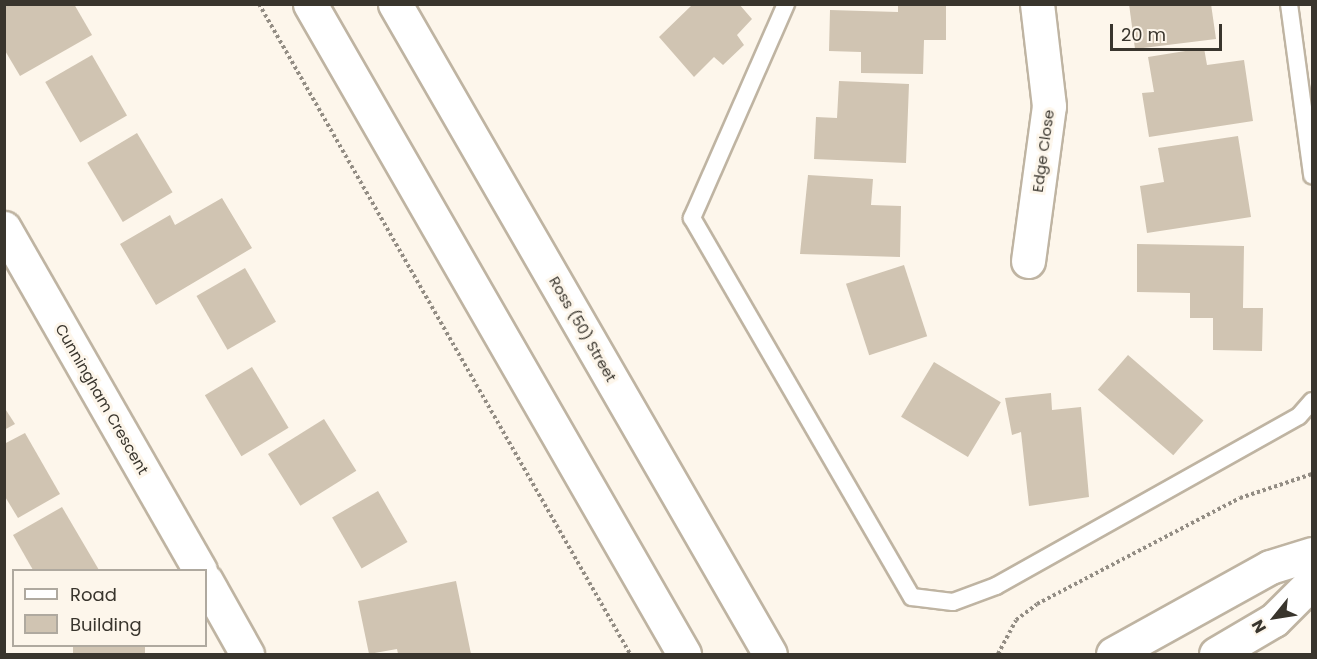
<!DOCTYPE html>
<html>
<head>
<meta charset="utf-8">
<style>
	body { margin:0 }
	#map { position:relative; width:1317px; height:659px; overflow:hidden; background:#fdf6eb; font-family:Poppins,sans-serif }
	div>[style] { position:absolute }
	.building>* { inset:0; background:#d0c4b2; transform-origin:0 0 }
	.path>* { height:4px; margin-top:-2px; transform-origin:0; background:repeating-linear-gradient(90deg,#938d84 0 3px,transparent 0 6px) }
	.roads { filter:drop-shadow(2px 0 #bfb4a2) drop-shadow(-2px 0 #bfb4a2) drop-shadow(0 2px #bfb4a2) drop-shadow(0 -2px #bfb4a2) }
	.service>* { height:16px; margin:-8px; padding:0 8px; transform-origin:8px; border-radius:8px; background:#fff }
	.minor>* { height:33px; margin:-16.5px; padding:0 16.5px; transform-origin:16.5px; border-radius:16.5px; background:#fff }
	.tertiary>* { height:33px; margin:-16.5px; padding:0 16.5px; transform-origin:16.5px; border-radius:16.5px; background:#fff }
	.secondary>* { height:33px; margin:-16.5px; padding:0 16.5px; transform-origin:16.5px; border-radius:16.5px; background:#fff }
	span { translate:-50% -50%; white-space:nowrap; text-align:center; line-height:1.15; -webkit-text-stroke:6px #fdf6eb; paint-order:stroke }
	.street-label { font-size:15px; color:#39352d }
	.frame { position:absolute; inset:0; border:6px solid #39352d; pointer-events:none }
	.legend { position:absolute; left:12px; top:569px; width:195px; height:78px; box-sizing:border-box; background:#fdf6eb; border:2px solid #afa99f; margin:0; padding:8px 10px; list-style:none; font-size:18px; color:#39352d }
	.legend li { display:flex; align-items:center; gap:12px; height:30px }
	.legend b { width:30px; border:2px solid #afa99f }
	.north { position:absolute; left:1245px; top:587px; width:60px; height:60px; -webkit-text-stroke:4px #fdf6eb; paint-order:stroke; rotate:240deg; font-size:16px; font-weight:700; line-height:24px; text-align:center; color:#39352d }
	.north::after { content:''; display:block; margin:auto; width:21px; height:27px; background:#39352d; clip-path:polygon(50% 0,100% 100%,50% 72%,0 100%) }
	.scale { position:absolute; left:1110px; top:24px; width:112px; height:27px; box-sizing:border-box; border:3px solid #39352d; border-top:0; padding-left:8px; font-size:18px; line-height:21px; white-space:nowrap; color:#39352d; -webkit-text-stroke:4px #fdf6eb; paint-order:stroke }
</style>
</head>
<body>
<div id="map">
	<div class="building">
		<i style="clip-path:polygon(4px 4px,74px 4px,92px 35px,20px 76px,4px 49px)"></i>
		<i style="clip-path:polygon(693px 4px,739px 4px,752px 19px,737px 35px,744px 45px,723px 65px,714px 57px,694px 77px,659px 37px)"></i>
		<i style="clip-path:polygon(898px 4px,946px 4px,946px 40px,924px 40px,923px 74px,861px 73px,861px 52px,829px 51px,830px 10px,898px 12px)"></i>
		<i style="clip-path:polygon(1129px 4px,1211px 4px,1216px 39px,1135px 49px)"></i>
		<i style="clip-path:polygon(1204px 48px,1207px 65px,1244px 60px,1253px 121px,1149px 137px,1142px 93px,1154px 92px,1148px 57px)"></i>
		<i style="left:92px;top:55px;width:70px;height:54px;rotate:60deg"></i>
		<i style="clip-path:polygon(839px 81px,909px 84px,906px 163px,814px 159px,816px 117px,837px 118px)"></i>
		<i style="left:137px;top:133px;width:69px;height:58px;rotate:59deg"></i>
		<i style="clip-path:polygon(1238px 136px,1251px 217px,1147px 233px,1140px 186px,1164px 182px,1158px 148px)"></i>
		<i style="clip-path:polygon(808px 175px,873px 179px,871px 205px,901px 206px,900px 257px,800px 254px)"></i>
		<i style="clip-path:polygon(222px 198px,252px 248px,156px 305px,120px 244px,170px 215px,175px 225px)"></i>
		<i style="clip-path:polygon(1137px 244px,1244px 246px,1243px 308px,1263px 308px,1262px 351px,1213px 350px,1213px 318px,1190px 318px,1190px 293px,1137px 292px)"></i>
		<i style="left:904px;top:265px;width:75px;height:61px;rotate:72deg"></i>
		<i style="left:245px;top:268px;width:62px;height:56px;rotate:60deg"></i>
		<i style="left:1128px;top:355px;width:100px;height:46px;rotate:41deg"></i>
		<i style="left:934px;top:362px;width:78px;height:64px;rotate:31deg"></i>
		<i style="left:252px;top:367px;width:71px;height:55px;rotate:59deg"></i>
		<i style="clip-path:polygon(1051px 393px,1052px 410px,1081px 407px,1089px 497px,1029px 506px,1021px 432px,1012px 435px,1005px 398px)"></i>
		<i style="clip-path:polygon(4px 407px,15px 424px,4px 430px)"></i>
		<i style="left:324px;top:419px;width:61px;height:66px;rotate:58deg"></i>
		<i style="clip-path:polygon(25px 433px,60px 494px,18px 518px,4px 495px,4px 444px)"></i>
		<i style="left:378px;top:491px;width:59px;height:53px;rotate:60deg"></i>
		<i style="clip-path:polygon(62px 507px,99px 570px,33px 570px,13px 535px)"></i>
		<i style="clip-path:polygon(456px 581px,471px 654px,398px 654px,397px 649px,369px 654px,358px 601px)"></i>
		<i style="left:73px;top:646px;width:72px;height:9px"></i>
	</div>
	<div class="path">
		<i style="left:259px;top:4px;width:748px;rotate:60.28deg"></i>
		<i style="left:998px;top:654px;width:38px;rotate:-62deg"></i>
		<i style="left:1016px;top:620px;width:26px;rotate:-37deg"></i>
		<i style="left:1037px;top:604px;width:229px;rotate:-27.6deg"></i>
		<i style="left:1240px;top:498px;width:76px;rotate:-18.4deg"></i>
	</div>
	<div class="roads">
		<div class="service">
			<i style="left:786px;top:4px;width:234px;rotate:113.7deg"></i>
			<i style="left:692px;top:218px;width:438px;rotate:59.9deg"></i>
			<i style="left:912px;top:597px;width:41px;rotate:7deg"></i>
			<i style="left:953px;top:602px;width:46px;rotate:-20.4deg"></i>
			<i style="left:996px;top:586px;width:347px;rotate:-29.3deg"></i>
			<i style="left:1299px;top:416px;width:20px;rotate:-49deg"></i>
			<i style="left:1289px;top:4px;width:173px;rotate:82.3deg"></i>
		</div>
		<div class="minor">
			<i style="left:4px;top:228px;width:394px;rotate:60.2deg"></i>
			<i style="left:1028px;top:261px;width:156px;rotate:-82.3deg"></i>
			<i style="left:1049px;top:106px;width:103px;rotate:-96.7deg"></i>
			<i style="left:206px;top:581px;width:84px;rotate:60.7deg"></i>
		</div>
		<div class="tertiary">
			<i style="left:1113px;top:654px;width:179px;rotate:-29deg"></i>
			<i style="left:1270px;top:567px;width:44px;rotate:-17.2deg"></i>
			<i style="left:1216px;top:654px;width:67px;rotate:-30.4deg"></i>
			<i style="left:1274px;top:620px;width:54px;rotate:-45deg"></i>
		</div>
		<div class="secondary">
			<i style="left:310px;top:4px;width:750px;rotate:60.08deg"></i>
			<i style="left:395px;top:4px;width:750px;rotate:60.02deg"></i>
		</div>
	</div>
	<div class="street-label">
		<span style="left:1043px;top:151px;rotate:-82deg">Edge Close</span>
		<span style="left:583px;top:329px;rotate:60deg">Ross (50) Street</span>
		<span style="left:102px;top:399px;rotate:60deg">Cunningham Crescent</span>
	</div>
	<div class="frame"></div>
	<ul class="legend">
	<li><b style="height:8px;background:#fff"></b>Road</li>
	<li><b style="height:16px;background:#d0c4b2"></b>Building</li>
	</ul>
	<div class="north">N</div>
	<div class="scale">20 m</div>
</div>
</body>
</html>
